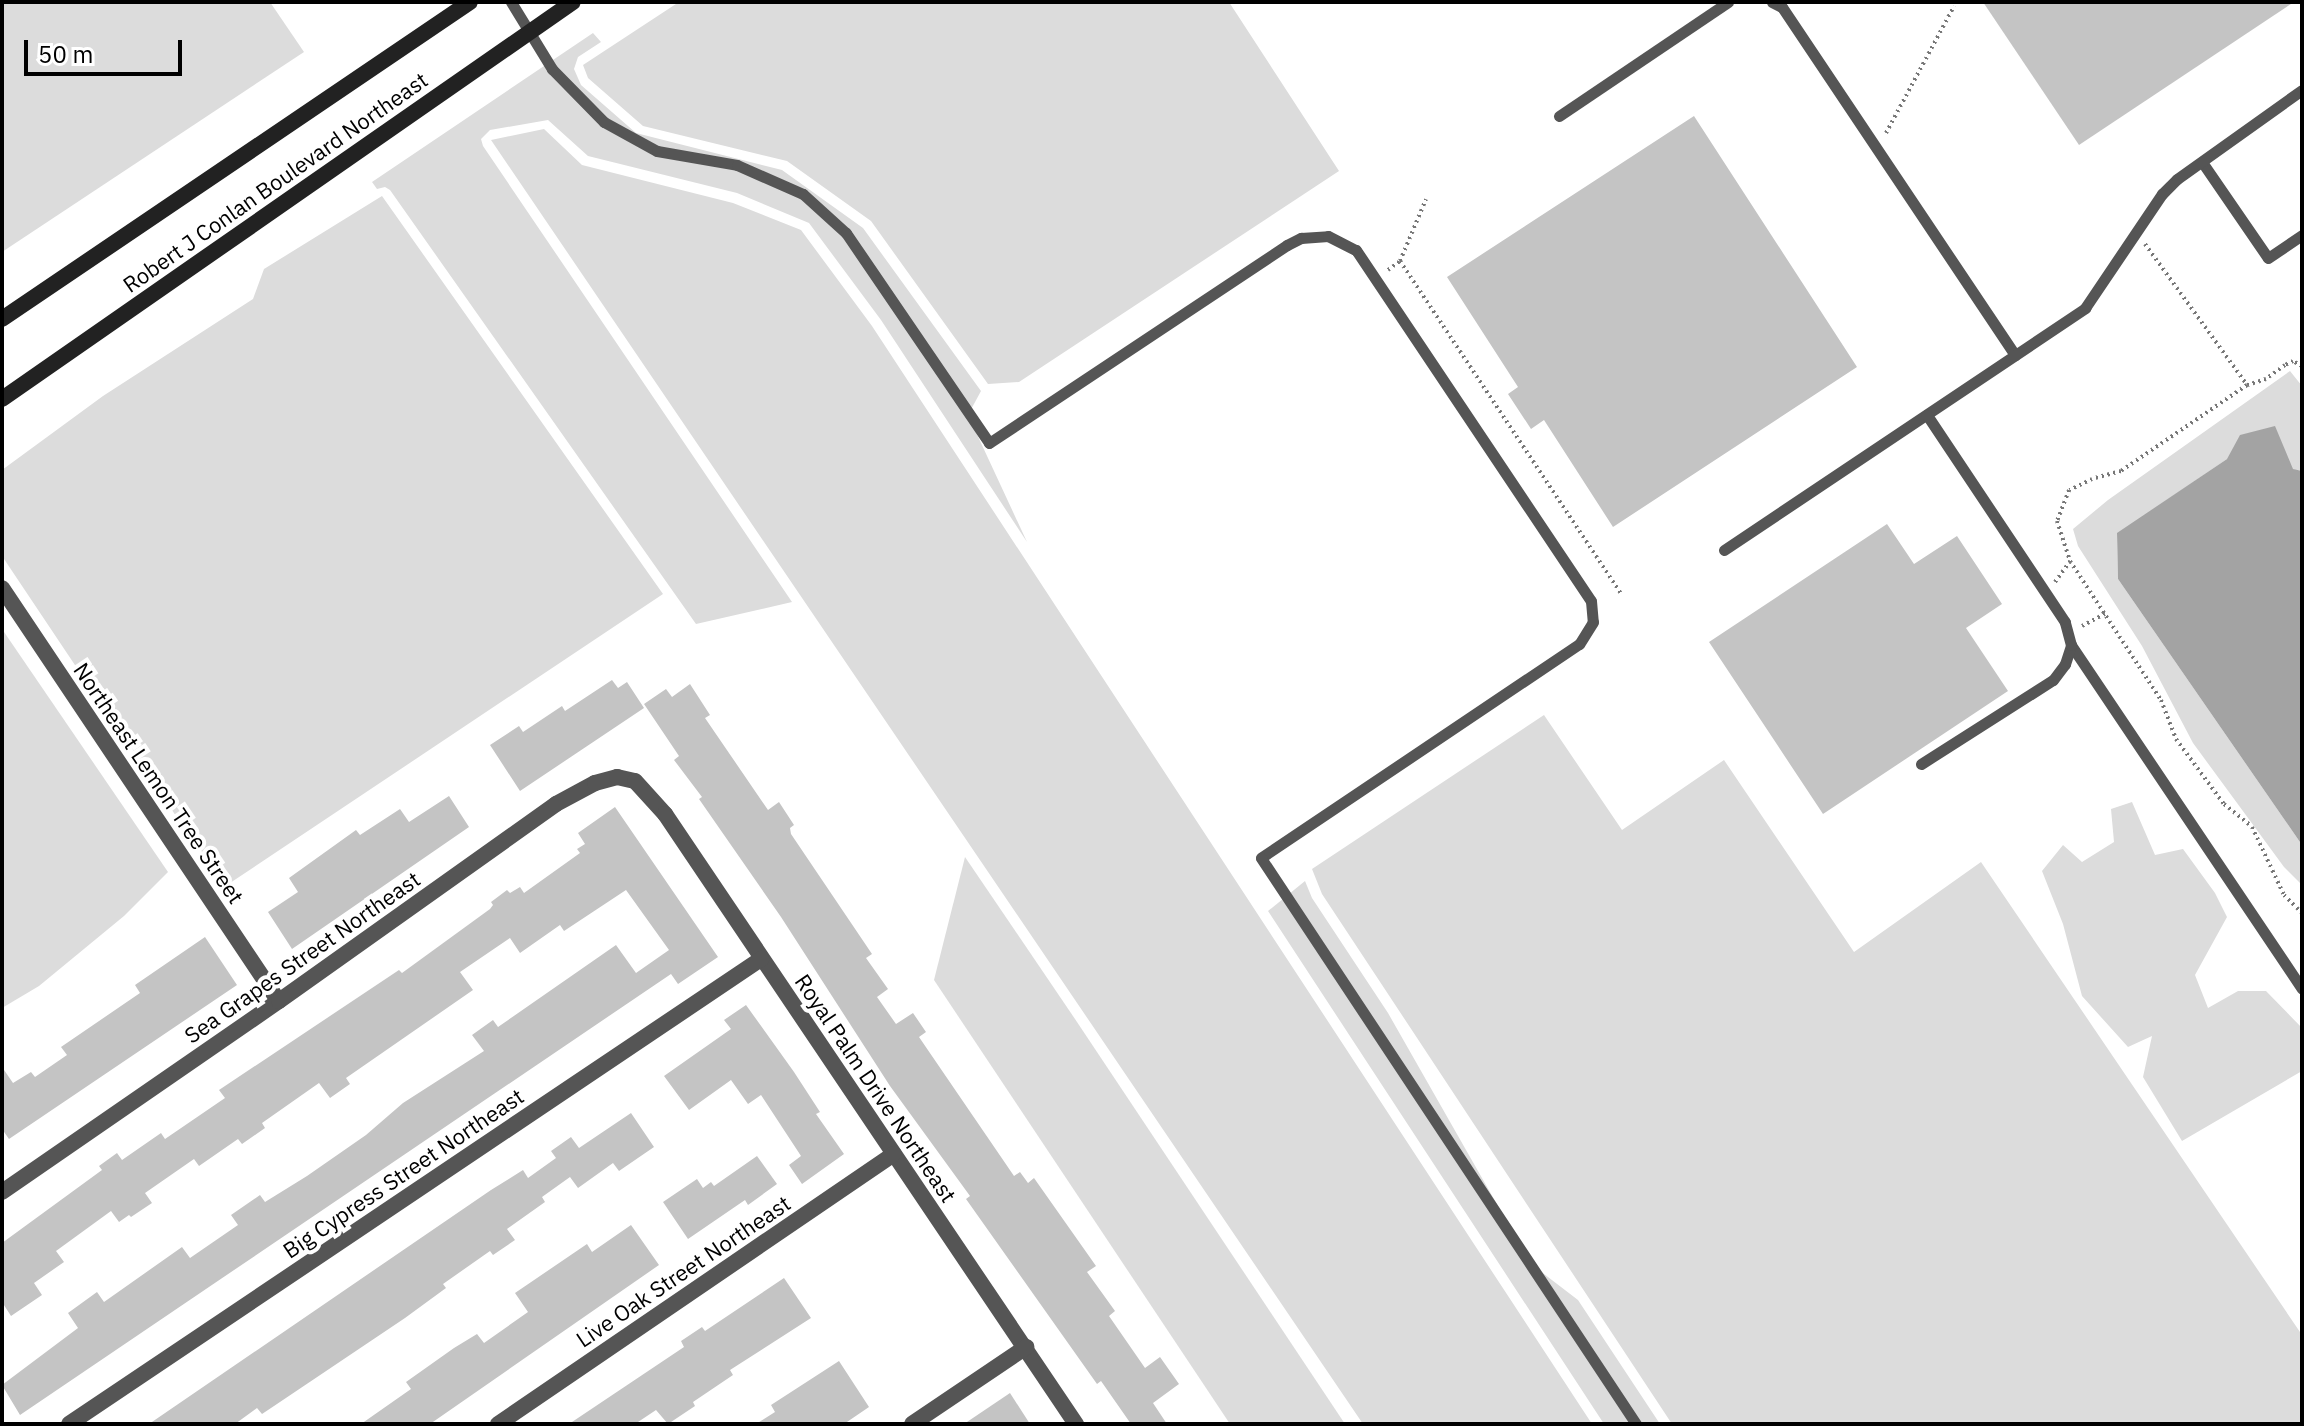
<!DOCTYPE html>
<html>
<head>
<meta charset="utf-8">
<style>
	body { margin:0 }
	#map { position:relative; width:2304px; height:1426px; overflow:hidden; background:#fff; font-family:"IBM Plex Sans",sans-serif }
	div>[style] { position:absolute }
	.green>* { inset:0; background:#dcdcdc }
	.water>* { inset:0; background:#a3a3a3 }
	.building>* { inset:0; background:#c4c4c4 }
	.path>* { height:4px; margin-top:-2px; transform-origin:0; background:repeating-linear-gradient(90deg,#777 0 2px,transparent 0 6px) }
	.service>* { height:11px; margin:-5.5px; padding:0 5.5px; transform-origin:5.5px; border-radius:5.5px; background:#555 }
	.minor>* { height:16px; margin:-8px; padding:0 8px; transform-origin:8px; border-radius:8px; background:#555 }
	.secondary>* { height:16px; margin:-8px; padding:0 8px; transform-origin:8px; border-radius:8px; background:#222 }
	span { translate:-50% -50%; white-space:nowrap; text-align:center; line-height:1.15; -webkit-text-stroke:8px #fff; paint-order:stroke }
	.street-label { font-size:22px; color:#000 }
	.frame { position:absolute; inset:0; border:4px solid #000; pointer-events:none }
	.scale { position:absolute; left:24px; top:40px; width:158px; height:36px; box-sizing:border-box; border:4px solid #000; border-top:0; padding-left:10px; font-size:24px; line-height:28px; white-space:nowrap; color:#000; -webkit-text-stroke:6px #fff; paint-order:stroke }
</style>
</head>
<body>
<div id="map">
	<div class="green">
		<i style="clip-path:polygon(2px 2px,270px 2px,304px 52px,2px 252px)"></i>
		<i style="clip-path:polygon(679px 2px,1229px 2px,1339px 171px,1019px 382px,988px 384px,871px 221px,787px 161px,643px 126px,588px 78px,583px 65px)"></i>
		<i style="clip-path:polygon(593px 33px,601px 42px,578px 57px,574px 69px,581px 85px,636px 133px,782px 170px,863px 228px,981px 391px,968px 415px,1027px 542px,881px 320px,809px 223px,737px 193px,588px 156px,548px 120px,490px 130px,481px 139px,483px 146px,792px 602px,696px 624px,390px 190px,385px 187px,377px 189px,372px 182px)"></i>
		<i style="clip-path:polygon(544px 129px,582px 165px,733px 203px,801px 230px,872px 326px,1592px 1424px,1363px 1424px,491px 140px)"></i>
		<i style="clip-path:polygon(382px 196px,663px 594px,227px 885px,194px 843px,2px 556px,2px 470px,103px 396px,253px 299px,264px 269px)"></i>
		<i style="clip-path:polygon(2290px 371px,2302px 386px,2302px 471px,2227px 459px,2117px 534px,2118px 579px,2302px 845px,2302px 885px,2284px 867px,2193px 743px,2142px 646px,2078px 546px,2073px 529px,2108px 500px)"></i>
		<i style="clip-path:polygon(2px 629px,168px 872px,124px 916px,39px 986px,2px 1008px)"></i>
		<i style="clip-path:polygon(1544px 715px,1622px 830px,1724px 760px,1854px 952px,1981px 862px,2302px 1335px,2302px 1424px,1672px 1424px,1322px 894px,1312px 869px)"></i>
		<i style="clip-path:polygon(2132px 802px,2155px 855px,2183px 849px,2215px 893px,2227px 917px,2195px 975px,2208px 1008px,2238px 991px,2266px 991px,2302px 1028px,2302px 1071px,2182px 1141px,2143px 1077px,2152px 1036px,2128px 1047px,2082px 996px,2063px 924px,2042px 871px,2063px 845px,2082px 862px,2114px 842px,2111px 809px)"></i>
		<i style="clip-path:polygon(965px 857px,1075px 1019px,1345px 1424px,1230px 1424px,934px 980px)"></i>
		<i style="clip-path:polygon(1305px 881px,1312px 898px,1388px 1013px,1531px 1264px,1578px 1300px,1660px 1424px,1604px 1424px,1268px 911px)"></i>
	</div>
	<div class="water">
		<i style="clip-path:polygon(2275px 426px,2293px 469px,2302px 471px,2302px 845px,2118px 579px,2117px 533px,2227px 459px,2240px 435px)"></i>
	</div>
	<div class="building">
		<i style="clip-path:polygon(1983px 2px,2294px 2px,2079px 145px)"></i>
		<i style="clip-path:polygon(1694px 116px,1857px 367px,1613px 527px,1544px 420px,1531px 429px,1508px 394px,1518px 387px,1447px 277px)"></i>
		<i style="clip-path:polygon(1887px 524px,1914px 564px,1957px 536px,2002px 604px,1966px 628px,2008px 691px,1823px 814px,1709px 642px)"></i>
		<i style="clip-path:polygon(612px 680px,618px 688px,627px 682px,644px 708px,520px 791px,490px 745px,519px 726px,523px 732px,562px 706px,565px 711px)"></i>
		<i style="clip-path:polygon(690px 684px,710px 715px,705px 718px,768px 810px,779px 802px,794px 825px,790px 828px,791px 834px,872px 954px,866px 958px,888px 989px,877px 997px,896px 1024px,913px 1013px,926px 1032px,919px 1037px,1014px 1176px,1020px 1172px,1028px 1183px,1034px 1178px,1096px 1266px,1087px 1272px,1115px 1311px,1109px 1316px,1145px 1368px,1160px 1357px,1179px 1384px,1153px 1403px,1167px 1424px,1131px 1424px,1101px 1381px,1097px 1384px,966px 1199px,970px 1196px,890px 1086px,781px 917px,699px 799px,702px 797px,674px 760px,679px 756px,644px 704px,666px 689px,672px 697px)"></i>
		<i style="clip-path:polygon(449px 796px,469px 827px,292px 949px,268px 912px,298px 892px,289px 878px,356px 830px,360px 835px,400px 809px,409px 822px)"></i>
		<i style="clip-path:polygon(615px 807px,718px 957px,678px 984px,671px 974px,20px 1415px,2px 1385px,78px 1328px,68px 1313px,97px 1292px,104px 1302px,182px 1247px,190px 1258px,238px 1225px,231px 1215px,260px 1195px,265px 1202px,307px 1176px,366px 1135px,403px 1103px,484px 1051px,472px 1035px,493px 1020px,498px 1027px,616px 945px,636px 973px,669px 950px,626px 890px,564px 931px,560px 925px,520px 953px,510px 938px,460px 972px,473px 990px,346px 1078px,350px 1084px,330px 1098px,319px 1083px,262px 1123px,265px 1128px,242px 1144px,238px 1139px,199px 1166px,194px 1159px,145px 1193px,152px 1203px,131px 1217px,129px 1215px,119px 1222px,111px 1211px,56px 1251px,64px 1262px,34px 1283px,42px 1295px,11px 1316px,2px 1302px,2px 1243px,102px 1170px,99px 1166px,117px 1153px,122px 1160px,161px 1133px,165px 1139px,225px 1098px,219px 1090px,399px 970px,402px 973px,490px 909px,493px 905px,491px 902px,507px 890px,510px 893px,520px 887px,524px 893px,580px 853px,577px 849px,585px 844px,578px 833px)"></i>
		<i style="clip-path:polygon(205px 937px,237px 985px,9px 1139px,2px 1129px,2px 1067px,13px 1083px,31px 1072px,35px 1077px,67px 1055px,61px 1047px,140px 993px,135px 985px)"></i>
		<i style="clip-path:polygon(746px 1005px,794px 1072px,820px 1112px,816px 1114px,844px 1154px,802px 1184px,789px 1165px,801px 1156px,761px 1095px,748px 1104px,731px 1080px,689px 1110px,664px 1076px,731px 1029px,724px 1020px)"></i>
		<i style="clip-path:polygon(631px 1113px,654px 1147px,619px 1171px,613px 1163px,578px 1188px,570px 1177px,542px 1197px,545px 1202px,507px 1229px,515px 1240px,493px 1255px,490px 1251px,443px 1284px,446px 1288px,405px 1318px,274px 1406px,262px 1414px,257px 1408px,235px 1424px,149px 1424px,491px 1190px,523px 1170px,528px 1178px,556px 1158px,551px 1151px,571px 1137px,579px 1148px)"></i>
		<i style="clip-path:polygon(757px 1156px,777px 1184px,748px 1205px,745px 1200px,688px 1239px,663px 1202px,697px 1179px,703px 1188px,711px 1182px,714px 1186px)"></i>
		<i style="clip-path:polygon(631px 1225px,659px 1265px,430px 1424px,361px 1424px,411px 1389px,406px 1382px,454px 1348px,477px 1334px,484px 1343px,528px 1312px,515px 1293px,587px 1244px,592px 1252px)"></i>
		<i style="clip-path:polygon(784px 1278px,811px 1318px,730px 1370px,733px 1375px,693px 1402px,695px 1406px,668px 1424px,656px 1410px,635px 1424px,569px 1424px,684px 1347px,681px 1341px,702px 1327px,705px 1331px)"></i>
		<i style="clip-path:polygon(839px 1361px,869px 1407px,844px 1424px,756px 1424px,775px 1412px,771px 1405px)"></i>
		<i style="clip-path:polygon(1010px 1393px,1030px 1424px,964px 1424px)"></i>
	</div>
	<div class="path">
		<i style="left:1886px;top:133px;width:144px;rotate:-61.8deg"></i>
		<i style="left:2145px;top:244px;width:174px;rotate:54.1deg"></i>
		<i style="left:1400px;top:261px;width:67px;rotate:-67.2deg"></i>
		<i style="left:1388px;top:270px;width:15px;rotate:-37deg"></i>
		<i style="left:1400px;top:261px;width:401px;rotate:56.4deg"></i>
		<i style="left:2302px;top:366px;width:10px;rotate:-151deg"></i>
		<i style="left:2293px;top:361px;width:9px;rotate:153deg"></i>
		<i style="left:2285px;top:365px;width:24px;rotate:144deg"></i>
		<i style="left:2266px;top:379px;width:20px;rotate:162deg"></i>
		<i style="left:2247px;top:385px;width:153px;rotate:145.7deg"></i>
		<i style="left:2121px;top:471px;width:30px;rotate:165deg"></i>
		<i style="left:2092px;top:479px;width:25px;rotate:154deg"></i>
		<i style="left:2069px;top:490px;width:33px;rotate:111deg"></i>
		<i style="left:2057px;top:521px;width:42px;rotate:72deg"></i>
		<i style="left:2070px;top:561px;width:166px;rotate:56.8deg"></i>
		<i style="left:2161px;top:700px;width:42px;rotate:69deg"></i>
		<i style="left:2176px;top:739px;width:81px;rotate:53.6deg"></i>
		<i style="left:2224px;top:804px;width:36px;rotate:39deg"></i>
		<i style="left:2252px;top:827px;width:75px;rotate:64.8deg"></i>
		<i style="left:2284px;top:895px;width:25px;rotate:45deg"></i>
		<i style="left:2055px;top:582px;width:26px;rotate:-54deg"></i>
		<i style="left:2082px;top:626px;width:26px;rotate:-28deg"></i>
	</div>
	<div class="service">
		<i style="left:511px;top:2px;width:79px;rotate:58.5deg"></i>
		<i style="left:552px;top:69px;width:74px;rotate:45.5deg"></i>
		<i style="left:604px;top:122px;width:60px;rotate:28.7deg"></i>
		<i style="left:657px;top:151px;width:81px;rotate:9.9deg"></i>
		<i style="left:737px;top:165px;width:72px;rotate:23.7deg"></i>
		<i style="left:803px;top:194px;width:58px;rotate:42.2deg"></i>
		<i style="left:846px;top:233px;width:254px;rotate:55.7deg"></i>
		<i style="left:989px;top:443px;width:358px;rotate:-33.6deg"></i>
		<i style="left:1287px;top:245px;width:16px;rotate:-27deg"></i>
		<i style="left:1301px;top:238px;width:27px;rotate:-4deg"></i>
		<i style="left:1328px;top:236px;width:31px;rotate:27deg"></i>
		<i style="left:1356px;top:250px;width:422px;rotate:56.2deg"></i>
		<i style="left:1591px;top:601px;width:21px;rotate:85deg"></i>
		<i style="left:1593px;top:622px;width:26px;rotate:122deg"></i>
		<i style="left:1579px;top:644px;width:383px;rotate:146.1deg"></i>
		<i style="left:1261px;top:858px;width:679px;rotate:56.47deg"></i>
		<i style="left:1772px;top:2px;width:11px;rotate:27deg"></i>
		<i style="left:1782px;top:7px;width:419px;rotate:56.2deg"></i>
		<i style="left:1559px;top:116px;width:204px;rotate:-34deg"></i>
		<i style="left:2202px;top:162px;width:116px;rotate:55.5deg"></i>
		<i style="left:2268px;top:258px;width:41px;rotate:-34.1deg"></i>
		<i style="left:1724px;top:550px;width:435px;rotate:-33.8deg"></i>
		<i style="left:2085px;top:308px;width:138px;rotate:-56deg"></i>
		<i style="left:2162px;top:194px;width:21px;rotate:-45deg"></i>
		<i style="left:2177px;top:179px;width:153px;rotate:-35.5deg"></i>
		<i style="left:2071px;top:645px;width:414px;rotate:56.1deg"></i>
		<i style="left:1921px;top:764px;width:156px;rotate:-32.5deg"></i>
		<i style="left:2053px;top:680px;width:20px;rotate:-53deg"></i>
		<i style="left:2065px;top:664px;width:20px;rotate:-72deg"></i>
		<i style="left:2071px;top:645px;width:24px;rotate:-105deg"></i>
		<i style="left:2065px;top:622px;width:249px;rotate:-123.7deg"></i>
	</div>
	<div class="minor">
		<i style="left:2px;top:588px;width:497px;rotate:56.2deg"></i>
		<i style="left:2px;top:1192px;width:336px;rotate:-34.6deg"></i>
		<i style="left:279px;top:1001px;width:340px;rotate:-35.4deg"></i>
		<i style="left:556px;top:804px;width:44px;rotate:-28.3deg"></i>
		<i style="left:595px;top:783px;width:23px;rotate:-15deg"></i>
		<i style="left:617px;top:777px;width:18px;rotate:13deg"></i>
		<i style="left:635px;top:781px;width:45px;rotate:47.7deg"></i>
		<i style="left:665px;top:814px;width:736px;rotate:56.03deg"></i>
		<i style="left:69px;top:1424px;width:834px;rotate:-33.9deg"></i>
		<i style="left:498px;top:1424px;width:479px;rotate:-34.3deg"></i>
		<i style="left:912px;top:1424px;width:138px;rotate:-34deg"></i>
	</div>
	<div class="secondary">
		<i style="left:2px;top:319px;width:565px;rotate:-34.11deg"></i>
		<i style="left:2px;top:399px;width:695px;rotate:-34.81deg"></i>
	</div>
	<div class="street-label">
		<span style="left:275px;top:182px;rotate:-35deg">Robert J Conlan Boulevard Northeast</span>
		<span style="left:159px;top:783px;rotate:56deg">Northeast Lemon Tree Street</span>
		<span style="left:302px;top:957px;rotate:-35deg">Sea Grapes Street Northeast</span>
		<span style="left:876px;top:1088px;rotate:56deg">Royal Palm Drive Northeast</span>
		<span style="left:403px;top:1173px;rotate:-34deg">Big Cypress Street Northeast</span>
		<span style="left:683px;top:1271px;rotate:-34deg">Live Oak Street Northeast</span>
	</div>
	<div class="frame"></div>
	<div class="scale">50 m</div>
</div>
</body>
</html>
